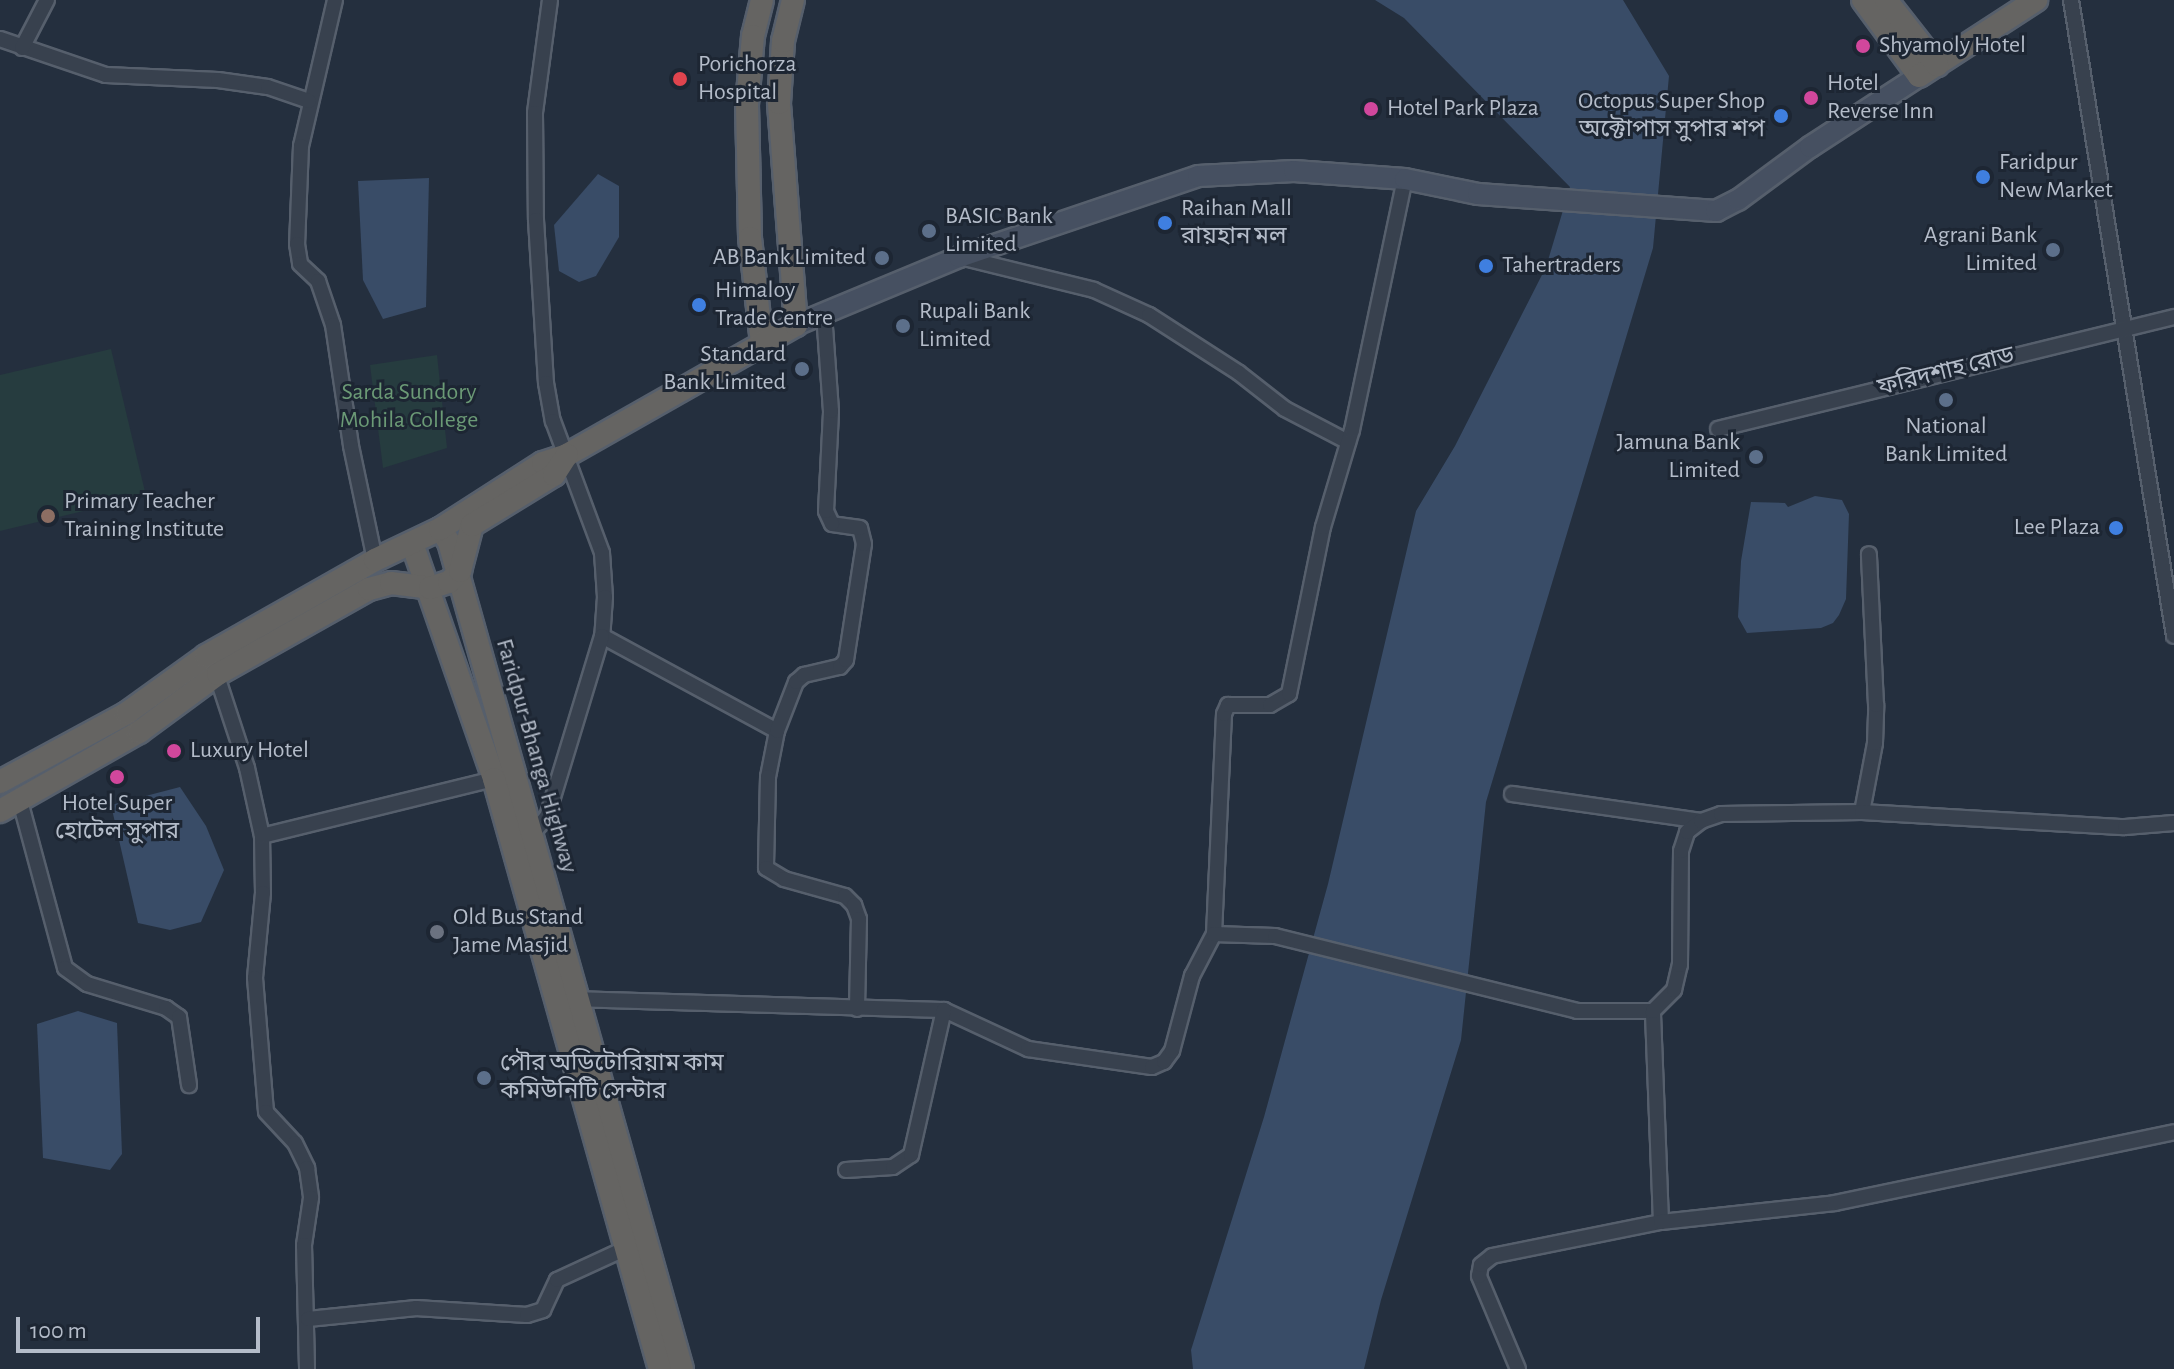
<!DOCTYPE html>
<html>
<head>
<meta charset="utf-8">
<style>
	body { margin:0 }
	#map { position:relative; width:2174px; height:1369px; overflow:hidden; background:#242f3e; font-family:"Alegreya Sans","Noto Sans Bengali",sans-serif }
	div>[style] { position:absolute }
	.green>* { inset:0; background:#263c3f }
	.water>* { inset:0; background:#394c67 }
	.roads { filter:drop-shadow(2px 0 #565f6c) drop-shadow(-2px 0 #565f6c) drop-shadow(0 2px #565f6c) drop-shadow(0 -2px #565f6c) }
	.minor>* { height:14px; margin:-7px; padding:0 7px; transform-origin:7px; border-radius:7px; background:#38414e }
	.secondary>* { height:20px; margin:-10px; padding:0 10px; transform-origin:10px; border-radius:10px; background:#465061 }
	.trunk>* { height:22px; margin:-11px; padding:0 11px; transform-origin:11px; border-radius:11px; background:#656462 }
	.dots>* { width:22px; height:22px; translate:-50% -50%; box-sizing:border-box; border:4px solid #1d2633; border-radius:50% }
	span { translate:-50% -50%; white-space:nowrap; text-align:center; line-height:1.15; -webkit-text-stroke:6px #1d2633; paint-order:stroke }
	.poi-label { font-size:24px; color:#b4bcc9 }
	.left { translate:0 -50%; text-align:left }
	.right { translate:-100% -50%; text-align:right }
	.street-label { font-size:24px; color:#b4bcc9 }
	.park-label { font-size:24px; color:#6b9a76 }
	.scale { position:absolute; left:16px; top:1317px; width:244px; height:36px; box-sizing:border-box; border:4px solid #b4bcc9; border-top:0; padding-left:10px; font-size:24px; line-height:28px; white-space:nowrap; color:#b4bcc9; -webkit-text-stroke:6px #1d2633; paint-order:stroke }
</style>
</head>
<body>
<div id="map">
	<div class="green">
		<i style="clip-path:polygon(111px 349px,146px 496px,0 531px,0 375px)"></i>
		<i style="clip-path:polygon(437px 355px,447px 448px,383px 468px,370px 365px)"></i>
	</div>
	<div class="water">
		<i style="clip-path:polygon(1375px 0,1623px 0,1669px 76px,1653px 248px,1486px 802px,1461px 1040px,1381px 1300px,1364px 1369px,1193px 1369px,1191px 1350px,1264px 1117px,1328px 884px,1416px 511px,1455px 446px,1546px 267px,1570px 187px,1404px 18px)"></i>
		<i style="clip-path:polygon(598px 174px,619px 186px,619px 237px,596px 276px,579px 282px,559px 271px,554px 225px)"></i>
		<i style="clip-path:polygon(429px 178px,426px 307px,383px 319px,363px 280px,358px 181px)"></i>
		<i style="clip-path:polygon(1815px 496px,1842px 500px,1849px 514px,1846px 599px,1839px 615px,1833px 623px,1821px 628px,1747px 633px,1738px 617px,1741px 561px,1751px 502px,1785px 503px,1788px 507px)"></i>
		<i style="clip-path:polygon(180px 787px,206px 826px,224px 870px,201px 922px,170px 930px,138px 923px,111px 805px)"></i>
		<i style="clip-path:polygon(78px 1011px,117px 1023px,122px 1154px,110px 1170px,43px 1158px,37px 1024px)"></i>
	</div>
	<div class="roads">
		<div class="minor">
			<i style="left:335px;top:0;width:150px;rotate:103.1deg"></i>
			<i style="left:301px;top:146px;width:98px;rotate:92.3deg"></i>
			<i style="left:297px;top:244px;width:20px;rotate:81deg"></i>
			<i style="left:300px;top:264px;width:25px;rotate:43deg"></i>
			<i style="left:318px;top:281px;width:46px;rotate:71.2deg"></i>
			<i style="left:333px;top:325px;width:122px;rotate:81.5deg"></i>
			<i style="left:351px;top:446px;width:116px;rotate:78.1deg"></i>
			<i style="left:550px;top:0;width:114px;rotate:97.6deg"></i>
			<i style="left:535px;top:113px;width:107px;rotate:89.5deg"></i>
			<i style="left:536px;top:220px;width:163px;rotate:86.5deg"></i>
			<i style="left:546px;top:383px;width:39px;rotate:80deg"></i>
			<i style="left:553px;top:421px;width:141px;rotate:69.6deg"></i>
			<i style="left:602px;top:553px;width:44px;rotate:86.1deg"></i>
			<i style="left:605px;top:597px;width:39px;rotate:94deg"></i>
			<i style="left:602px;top:636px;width:199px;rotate:28.5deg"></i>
			<i style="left:777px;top:731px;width:47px;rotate:101.1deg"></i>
			<i style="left:768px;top:777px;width:91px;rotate:91.3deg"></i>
			<i style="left:766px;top:868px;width:21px;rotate:31deg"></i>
			<i style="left:784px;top:879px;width:63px;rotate:15.6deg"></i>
			<i style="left:845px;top:896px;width:13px;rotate:45deg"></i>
			<i style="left:854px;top:905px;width:15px;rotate:70deg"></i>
			<i style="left:859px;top:919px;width:90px;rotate:91.3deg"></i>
			<i style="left:2071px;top:0;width:644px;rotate:80.8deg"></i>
			<i style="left:0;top:39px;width:112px;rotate:18.8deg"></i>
			<i style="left:106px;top:75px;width:112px;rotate:2.6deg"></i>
			<i style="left:218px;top:80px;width:50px;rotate:8deg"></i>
			<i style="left:268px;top:87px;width:43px;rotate:18.9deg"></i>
			<i style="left:22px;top:48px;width:54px;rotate:-62.5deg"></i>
			<i style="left:960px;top:257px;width:138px;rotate:13.8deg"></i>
			<i style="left:1094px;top:290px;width:60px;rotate:24.4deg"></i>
			<i style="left:1149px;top:315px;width:107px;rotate:32.8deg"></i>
			<i style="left:1239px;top:373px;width:58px;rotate:38deg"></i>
			<i style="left:1285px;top:409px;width:71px;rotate:27.6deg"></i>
			<i style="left:1718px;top:429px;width:470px;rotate:-13.8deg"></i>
			<i style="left:215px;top:670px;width:103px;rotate:71.9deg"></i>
			<i style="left:247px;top:768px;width:70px;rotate:77.6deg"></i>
			<i style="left:262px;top:836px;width:57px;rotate:89deg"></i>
			<i style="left:263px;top:893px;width:85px;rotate:95.4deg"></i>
			<i style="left:255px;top:978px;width:134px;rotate:85.3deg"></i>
			<i style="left:266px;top:1112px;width:42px;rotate:46.9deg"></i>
			<i style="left:295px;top:1143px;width:28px;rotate:64deg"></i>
			<i style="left:307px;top:1168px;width:30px;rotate:82deg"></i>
			<i style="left:311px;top:1198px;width:48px;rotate:98.5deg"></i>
			<i style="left:304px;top:1245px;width:124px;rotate:88.6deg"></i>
			<i style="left:777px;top:731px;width:53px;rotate:-68.8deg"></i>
			<i style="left:796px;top:682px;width:11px;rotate:-41deg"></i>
			<i style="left:804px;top:675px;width:37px;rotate:-13deg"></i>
			<i style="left:840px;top:667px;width:9px;rotate:-49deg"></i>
			<i style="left:846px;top:660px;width:117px;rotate:-81.2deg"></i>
			<i style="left:864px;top:544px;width:16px;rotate:-104deg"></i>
			<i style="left:860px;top:528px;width:28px;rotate:-172deg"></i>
			<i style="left:832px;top:524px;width:14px;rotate:-115deg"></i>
			<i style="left:826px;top:511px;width:100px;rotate:-87.1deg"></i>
			<i style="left:831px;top:411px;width:97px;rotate:-94.1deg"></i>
			<i style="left:1512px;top:794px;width:191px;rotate:8.1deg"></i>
			<i style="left:20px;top:801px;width:173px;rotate:74.9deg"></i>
			<i style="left:65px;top:968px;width:27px;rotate:36deg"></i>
			<i style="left:87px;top:984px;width:83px;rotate:16.9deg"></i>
			<i style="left:166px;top:1008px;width:16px;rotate:35deg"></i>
			<i style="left:179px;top:1017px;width:69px;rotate:81.6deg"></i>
			<i style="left:1862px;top:812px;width:70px;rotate:-79.3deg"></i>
			<i style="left:1875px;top:743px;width:38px;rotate:-88deg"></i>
			<i style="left:1876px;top:705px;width:151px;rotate:-92.7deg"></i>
			<i style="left:532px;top:834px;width:23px;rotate:-49deg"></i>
			<i style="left:547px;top:817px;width:189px;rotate:-73.1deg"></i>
			<i style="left:262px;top:836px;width:239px;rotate:-13.8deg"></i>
			<i style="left:1214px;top:934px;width:220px;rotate:-87.4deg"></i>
			<i style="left:1224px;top:714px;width:10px;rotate:-66deg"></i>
			<i style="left:1228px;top:705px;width:42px"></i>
			<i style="left:1270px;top:705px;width:22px;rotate:-30deg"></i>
			<i style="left:1289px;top:694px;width:170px;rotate:-78.5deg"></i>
			<i style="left:1323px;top:527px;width:101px;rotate:-73.4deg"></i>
			<i style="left:1352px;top:430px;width:257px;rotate:-78.1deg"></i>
			<i style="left:570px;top:999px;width:374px;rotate:1.7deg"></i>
			<i style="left:944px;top:1010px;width:93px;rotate:24.9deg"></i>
			<i style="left:1028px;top:1049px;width:125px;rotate:8.3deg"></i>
			<i style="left:1152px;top:1067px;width:13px;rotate:-23deg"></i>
			<i style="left:1164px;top:1062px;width:14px;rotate:-54deg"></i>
			<i style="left:1172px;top:1051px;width:78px;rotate:-75.1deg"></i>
			<i style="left:1192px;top:976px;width:47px;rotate:-62.4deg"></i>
			<i style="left:1214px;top:934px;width:61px;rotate:1.9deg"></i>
			<i style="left:1275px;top:936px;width:311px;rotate:13.9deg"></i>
			<i style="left:1577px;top:1011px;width:76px"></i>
			<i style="left:846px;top:1170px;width:47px;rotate:-3.7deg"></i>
			<i style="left:893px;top:1167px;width:22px;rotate:-34deg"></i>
			<i style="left:911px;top:1155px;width:149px;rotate:-77.2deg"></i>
			<i style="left:1661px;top:1222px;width:211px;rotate:-92.2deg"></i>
			<i style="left:1653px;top:1011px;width:30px;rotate:-45deg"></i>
			<i style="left:1674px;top:990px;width:26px;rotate:-77deg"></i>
			<i style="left:1680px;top:965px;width:114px;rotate:-89.5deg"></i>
			<i style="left:1681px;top:851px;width:20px;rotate:-72deg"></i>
			<i style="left:1687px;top:832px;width:18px;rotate:-38deg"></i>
			<i style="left:1701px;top:821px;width:21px;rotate:-19deg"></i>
			<i style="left:1721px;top:814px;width:141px;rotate:-0.8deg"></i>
			<i style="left:1862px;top:812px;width:263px;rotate:3.3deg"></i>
			<i style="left:2125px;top:827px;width:49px;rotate:-4.7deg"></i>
			<i style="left:308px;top:1319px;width:109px;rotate:-5.8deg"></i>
			<i style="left:416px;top:1308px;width:111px;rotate:3.6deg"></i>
			<i style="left:527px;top:1315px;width:17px;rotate:-17deg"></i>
			<i style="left:543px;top:1310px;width:33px;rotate:-65deg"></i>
			<i style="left:557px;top:1280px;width:81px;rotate:-24.7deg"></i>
			<i style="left:1518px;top:1369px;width:101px;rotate:-112.8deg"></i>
			<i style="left:1479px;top:1276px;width:11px;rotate:-80deg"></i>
			<i style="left:1481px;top:1265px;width:14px;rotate:-39deg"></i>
			<i style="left:1492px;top:1256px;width:172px;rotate:-11.4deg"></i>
			<i style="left:1661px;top:1222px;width:175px;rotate:-6.2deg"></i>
			<i style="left:1835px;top:1203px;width:346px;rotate:-11.8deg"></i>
		</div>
		<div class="secondary">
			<i style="left:796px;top:325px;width:177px;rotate:-22.6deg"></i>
			<i style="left:959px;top:257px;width:252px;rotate:-18.7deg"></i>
			<i style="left:1198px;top:176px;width:96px;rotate:-3deg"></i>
			<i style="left:1294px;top:171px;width:111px;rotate:4.1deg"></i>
			<i style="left:1405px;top:179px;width:75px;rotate:11.6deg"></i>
			<i style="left:1478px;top:194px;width:239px;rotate:4.1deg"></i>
			<i style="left:1716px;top:211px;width:25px;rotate:-27deg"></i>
			<i style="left:1738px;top:200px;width:89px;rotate:-36.4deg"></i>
			<i style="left:1810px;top:147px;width:130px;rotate:-33.1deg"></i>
		</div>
		<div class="trunk">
			<i style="left:762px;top:0;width:37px;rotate:104deg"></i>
			<i style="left:753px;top:36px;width:69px;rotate:95deg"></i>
			<i style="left:747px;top:105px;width:133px;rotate:88.7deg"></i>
			<i style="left:750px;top:238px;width:107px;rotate:83.5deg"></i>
			<i style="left:1863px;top:0;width:94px;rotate:53.6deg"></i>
			<i style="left:1919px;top:76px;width:140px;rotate:-33deg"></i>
			<i style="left:1886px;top:0;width:83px;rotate:51.9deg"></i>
			<i style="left:440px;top:529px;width:16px;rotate:55deg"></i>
			<i style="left:449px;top:542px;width:859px;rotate:74.27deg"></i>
			<i style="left:412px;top:543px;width:250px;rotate:70.8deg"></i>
			<i style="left:494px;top:779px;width:613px;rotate:74.29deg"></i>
			<i style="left:0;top:782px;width:145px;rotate:-28.5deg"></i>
			<i style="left:127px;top:713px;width:97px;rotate:-35.8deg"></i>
			<i style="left:206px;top:656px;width:194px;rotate:-29.6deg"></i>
			<i style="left:375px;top:560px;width:72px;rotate:-25.5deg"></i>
			<i style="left:440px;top:529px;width:122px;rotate:-32.7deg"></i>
			<i style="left:543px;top:463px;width:25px;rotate:-18deg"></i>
			<i style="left:567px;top:455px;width:263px;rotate:-29.6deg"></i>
			<i style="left:796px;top:325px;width:223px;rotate:-94.4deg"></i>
			<i style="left:779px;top:103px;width:62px;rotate:-86.3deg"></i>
			<i style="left:783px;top:41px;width:42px;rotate:-76.3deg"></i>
			<i style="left:0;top:811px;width:160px;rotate:-29.6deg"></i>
			<i style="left:139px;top:732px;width:98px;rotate:-36.3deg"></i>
			<i style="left:218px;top:674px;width:173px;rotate:-29.4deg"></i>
			<i style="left:369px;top:589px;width:23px;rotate:-15deg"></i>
			<i style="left:391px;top:583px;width:39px;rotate:7deg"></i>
			<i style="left:430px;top:588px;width:20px;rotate:-18deg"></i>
			<i style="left:449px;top:582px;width:16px;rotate:-45deg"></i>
			<i style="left:460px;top:571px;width:48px;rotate:-75.4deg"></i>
			<i style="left:472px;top:525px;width:96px;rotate:-31.4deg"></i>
			<i style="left:554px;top:475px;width:24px;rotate:-57deg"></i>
		</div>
	</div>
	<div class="dots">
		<i style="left:1863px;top:46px;background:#d1479c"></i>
		<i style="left:680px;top:79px;background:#e0444e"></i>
		<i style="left:1811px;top:98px;background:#d1479c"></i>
		<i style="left:1371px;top:109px;background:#d1479c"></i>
		<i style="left:1781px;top:116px;background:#3f7fe0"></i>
		<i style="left:1983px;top:177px;background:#3f7fe0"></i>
		<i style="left:1165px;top:223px;background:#3f7fe0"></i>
		<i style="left:929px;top:231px;background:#5c6f8a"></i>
		<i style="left:2053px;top:250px;background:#5c6f8a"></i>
		<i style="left:882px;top:258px;background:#5c6f8a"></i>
		<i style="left:1486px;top:266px;background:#3f7fe0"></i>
		<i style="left:699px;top:305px;background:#3f7fe0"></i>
		<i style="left:903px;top:326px;background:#5c6f8a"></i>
		<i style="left:802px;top:369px;background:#5c6f8a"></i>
		<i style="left:1946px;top:400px;background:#5c6f8a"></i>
		<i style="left:1756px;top:457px;background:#5c6f8a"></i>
		<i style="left:48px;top:516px;background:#8d6e63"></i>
		<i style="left:2116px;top:528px;background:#3f7fe0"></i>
		<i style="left:174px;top:751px;background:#d1479c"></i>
		<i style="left:117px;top:777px;background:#d1479c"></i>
		<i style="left:437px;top:932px;background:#6b7280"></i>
		<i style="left:484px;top:1078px;background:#5c6f8a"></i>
	</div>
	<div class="poi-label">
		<span class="left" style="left:1879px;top:46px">Shyamoly Hotel</span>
		<span class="left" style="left:698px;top:79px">Porichorza<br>Hospital</span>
		<span class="left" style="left:1827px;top:98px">Hotel<br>Reverse Inn</span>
		<span class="right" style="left:1765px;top:116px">Octopus Super Shop<br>অক্টোপাস সুপার শপ</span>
		<span class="left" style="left:1387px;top:109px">Hotel Park Plaza</span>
		<span class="left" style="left:1999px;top:177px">Faridpur<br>New Market</span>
		<span class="left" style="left:1181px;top:223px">Raihan Mall<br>রায়হান মল</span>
		<span class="left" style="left:945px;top:231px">BASIC Bank<br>Limited</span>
		<span class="right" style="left:2037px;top:250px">Agrani Bank<br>Limited</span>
		<span class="right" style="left:866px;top:258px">AB Bank Limited</span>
		<span class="left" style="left:1502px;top:266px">Tahertraders</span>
		<span class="left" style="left:715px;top:305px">Himaloy<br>Trade Centre</span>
		<span class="left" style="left:919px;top:326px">Rupali Bank<br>Limited</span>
		<span class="right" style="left:786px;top:369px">Standard<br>Bank Limited</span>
		<span style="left:1946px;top:441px">National<br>Bank Limited</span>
		<span class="right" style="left:1740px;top:457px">Jamuna Bank<br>Limited</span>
		<span class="left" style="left:64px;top:516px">Primary Teacher<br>Training Institute</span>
		<span class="right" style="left:2100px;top:528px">Lee Plaza</span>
		<span class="left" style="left:190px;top:751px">Luxury Hotel</span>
		<span style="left:117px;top:818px">Hotel Super<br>হোটেল সুপার</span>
		<span class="left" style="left:453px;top:932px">Old Bus Stand<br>Jame Masjid</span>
		<span class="left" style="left:500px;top:1078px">পৌর অডিটোরিয়াম কাম<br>কমিউনিটি সেন্টার</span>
	</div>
	<div class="street-label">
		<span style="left:1946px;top:372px;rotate:-14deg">ফরিদশাহ রোড</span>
		<span style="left:536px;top:756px;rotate:74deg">Faridpur-Bhanga Highway</span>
	</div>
	<div class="park-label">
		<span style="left:409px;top:407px">Sarda Sundory<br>Mohila College</span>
	</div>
	<div class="scale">100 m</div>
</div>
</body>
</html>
